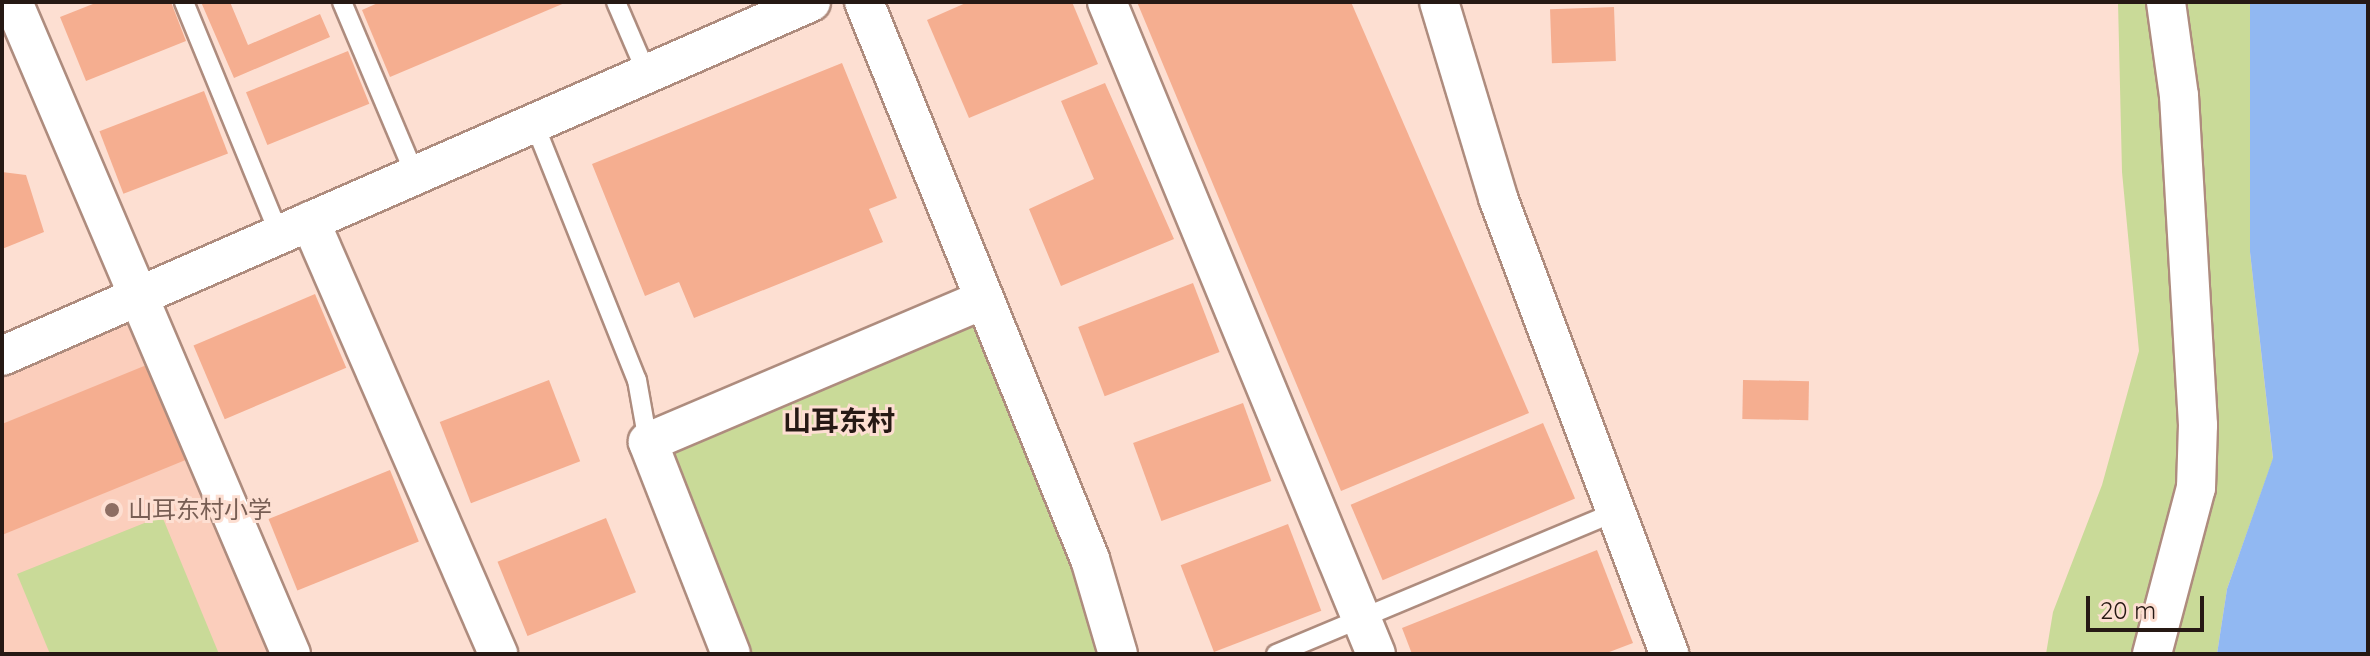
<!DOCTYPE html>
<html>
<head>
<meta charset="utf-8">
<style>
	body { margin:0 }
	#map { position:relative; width:2370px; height:656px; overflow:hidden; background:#fddfd2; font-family:Quicksand,"Noto Sans SC",sans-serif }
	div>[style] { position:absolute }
	.built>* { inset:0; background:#fbcebc }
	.green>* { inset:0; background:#c9da98 }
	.water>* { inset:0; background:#91b8f2 }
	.building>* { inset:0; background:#f5ae90; transform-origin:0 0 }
	.roads { filter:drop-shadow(2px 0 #ae8c7e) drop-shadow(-2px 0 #ae8c7e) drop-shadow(0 2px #ae8c7e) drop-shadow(0 -2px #ae8c7e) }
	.lane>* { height:18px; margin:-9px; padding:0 9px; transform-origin:9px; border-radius:9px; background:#fff }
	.street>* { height:38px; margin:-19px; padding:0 19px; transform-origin:19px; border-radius:19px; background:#fff }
	.dots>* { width:22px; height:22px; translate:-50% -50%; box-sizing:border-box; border:4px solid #fddfd2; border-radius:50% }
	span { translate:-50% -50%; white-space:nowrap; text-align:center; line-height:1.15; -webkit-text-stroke:6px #fddfd2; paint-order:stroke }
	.education-label { font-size:24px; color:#785e54 }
	.left { translate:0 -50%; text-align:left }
	.quarter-label { font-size:28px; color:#261914; font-weight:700 }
	.frame { position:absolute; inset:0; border:4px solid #261914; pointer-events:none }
	.scale { position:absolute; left:2086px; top:596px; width:118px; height:36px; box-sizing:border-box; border:4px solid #261914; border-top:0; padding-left:10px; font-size:24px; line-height:28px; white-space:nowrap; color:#261914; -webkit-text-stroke:6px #fddfd2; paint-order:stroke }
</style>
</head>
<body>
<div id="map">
	<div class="built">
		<i style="clip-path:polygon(137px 306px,283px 654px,2px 654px,2px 367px)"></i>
	</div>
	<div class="green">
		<i style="clip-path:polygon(2118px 2px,2250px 2px,2250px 252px,2273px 459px,2227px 589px,2217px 654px,2046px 654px,2053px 612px,2102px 485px,2139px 351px,2122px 172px)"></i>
		<i style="clip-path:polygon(982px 300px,1118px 654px,731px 654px,648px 442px)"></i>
		<i style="clip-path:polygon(162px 516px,219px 654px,50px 654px,17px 574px)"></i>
	</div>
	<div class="water">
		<i style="clip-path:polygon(2250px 2px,2368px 2px,2368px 654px,2217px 654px,2227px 589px,2273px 458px,2250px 252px)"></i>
	</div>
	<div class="building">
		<i style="clip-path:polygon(98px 2px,171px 2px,186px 41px,86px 81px,60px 17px)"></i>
		<i style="clip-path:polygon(201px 2px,230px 2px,248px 45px,320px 14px,330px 37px,234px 78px)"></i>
		<i style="clip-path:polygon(380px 2px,567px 2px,390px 77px,362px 10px)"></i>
		<i style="clip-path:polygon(968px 2px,1072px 2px,1098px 64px,969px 118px,927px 20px)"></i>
		<i style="clip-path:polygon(1137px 2px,1351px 2px,1529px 413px,1341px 491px)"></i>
		<i style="left:1614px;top:7px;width:54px;height:64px;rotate:88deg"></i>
		<i style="left:348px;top:51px;width:57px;height:110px;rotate:68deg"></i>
		<i style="clip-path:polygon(842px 63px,897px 198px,869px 209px,883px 242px,694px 318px,679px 282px,645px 296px,592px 164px)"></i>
		<i style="clip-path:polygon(1105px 83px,1174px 239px,1061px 286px,1029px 209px,1094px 179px,1061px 101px)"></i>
		<i style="left:204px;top:91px;width:67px;height:112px;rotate:69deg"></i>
		<i style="clip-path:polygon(2px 172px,26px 175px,44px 232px,2px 249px)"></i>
		<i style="left:1193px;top:283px;width:74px;height:123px;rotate:69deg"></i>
		<i style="left:315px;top:294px;width:80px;height:132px;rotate:67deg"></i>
		<i style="clip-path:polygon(149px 364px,188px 459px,2px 535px,2px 424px)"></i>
		<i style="left:549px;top:380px;width:87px;height:117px;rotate:69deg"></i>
		<i style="left:1743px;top:380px;width:66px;height:39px;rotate:1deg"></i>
		<i style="left:1243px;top:403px;width:83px;height:117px;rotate:70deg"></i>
		<i style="left:1543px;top:423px;width:82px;height:209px;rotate:67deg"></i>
		<i style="left:390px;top:470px;width:77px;height:131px;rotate:68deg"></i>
		<i style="left:606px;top:518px;width:80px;height:117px;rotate:68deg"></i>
		<i style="left:1288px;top:524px;width:93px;height:115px;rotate:69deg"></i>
		<i style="clip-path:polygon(1597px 550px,1633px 643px,1604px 654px,1412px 654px,1402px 628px)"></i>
	</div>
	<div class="roads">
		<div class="lane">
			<i style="left:184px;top:2px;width:251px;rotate:67.7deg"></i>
			<i style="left:342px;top:2px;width:188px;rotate:67.1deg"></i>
			<i style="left:616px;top:2px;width:78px;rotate:66.7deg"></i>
			<i style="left:534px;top:123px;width:277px;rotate:68.2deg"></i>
			<i style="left:637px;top:380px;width:63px;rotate:79.9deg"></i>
			<i style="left:1276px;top:654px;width:368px;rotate:-22.7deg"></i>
		</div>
		<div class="street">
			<i style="left:13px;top:2px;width:709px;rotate:66.91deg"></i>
			<i style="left:864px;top:2px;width:601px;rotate:67.92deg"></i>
			<i style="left:1090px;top:559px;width:99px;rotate:73.6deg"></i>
			<i style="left:1107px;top:2px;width:705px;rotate:67.58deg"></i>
			<i style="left:1439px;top:2px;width:205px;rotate:73.2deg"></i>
			<i style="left:1498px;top:198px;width:487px;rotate:69.4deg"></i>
			<i style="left:310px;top:221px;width:472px;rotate:66.5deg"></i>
			<i style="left:2px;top:356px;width:883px;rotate:-23.63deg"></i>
			<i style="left:731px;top:654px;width:228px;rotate:-111.4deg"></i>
			<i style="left:648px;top:442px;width:363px;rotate:-23deg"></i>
			<i style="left:2152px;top:654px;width:172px;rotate:-75.2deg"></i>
			<i style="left:2196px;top:488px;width:63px;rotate:-88.2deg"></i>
			<i style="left:2198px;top:425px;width:330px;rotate:-93.3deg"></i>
			<i style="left:2179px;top:96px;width:95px;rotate:-97.9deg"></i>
		</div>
	</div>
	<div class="dots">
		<i style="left:112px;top:510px;background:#8d6e63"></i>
	</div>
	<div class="education-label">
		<span class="left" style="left:128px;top:510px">山耳东村小学</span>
	</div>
	<div class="quarter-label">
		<span style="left:839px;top:421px">山耳东村</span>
	</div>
	<div class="frame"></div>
	<div class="scale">20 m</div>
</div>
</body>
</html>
